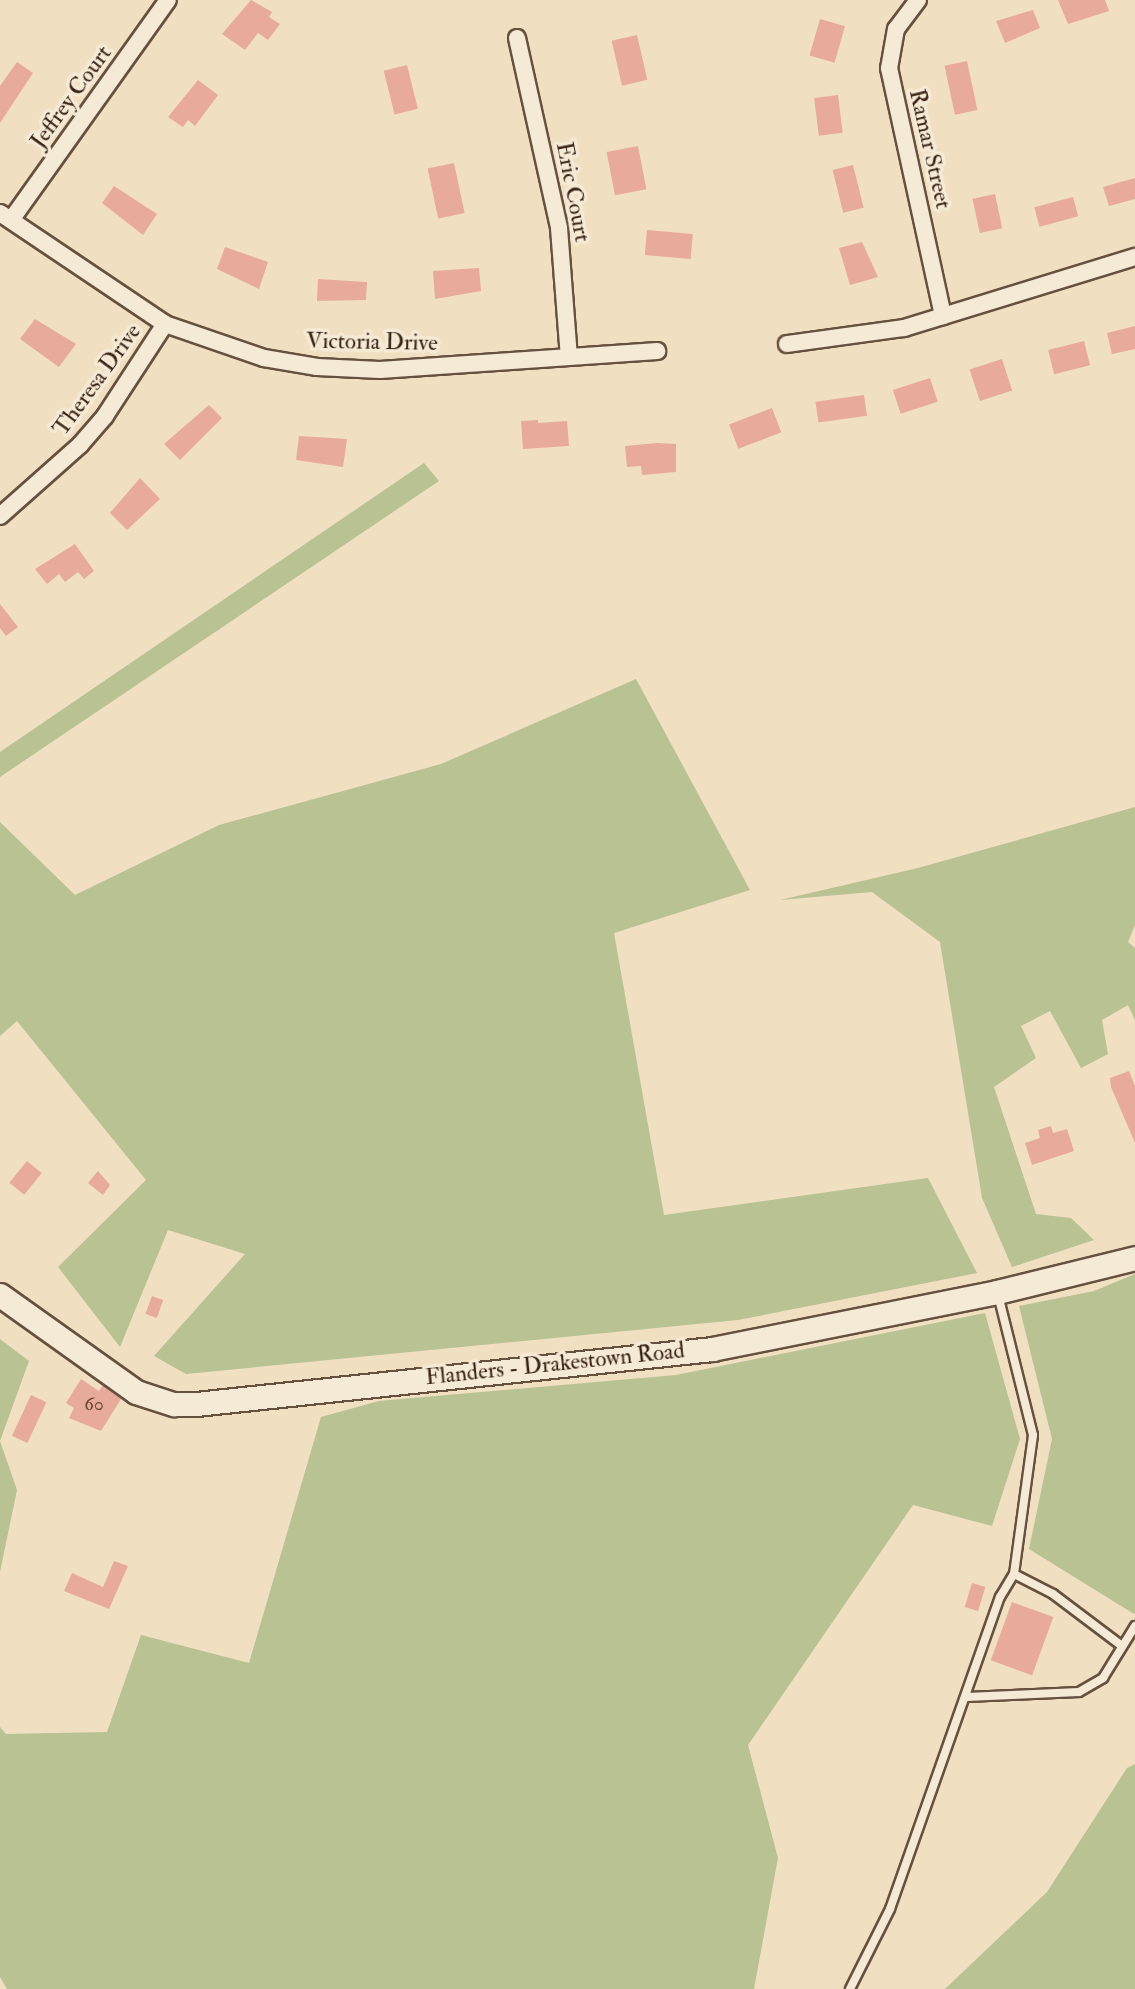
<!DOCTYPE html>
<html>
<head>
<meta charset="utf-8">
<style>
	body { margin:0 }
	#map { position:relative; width:1135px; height:1989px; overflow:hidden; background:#f0dfc0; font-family:"IM FELL Double Pica",serif }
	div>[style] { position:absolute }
	.green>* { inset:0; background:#b8c293 }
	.building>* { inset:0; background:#e8ab9b; transform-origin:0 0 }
	.roads { filter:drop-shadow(2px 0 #66513f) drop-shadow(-2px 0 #66513f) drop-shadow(0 2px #66513f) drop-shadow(0 -2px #66513f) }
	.lane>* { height:8px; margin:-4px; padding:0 4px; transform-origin:4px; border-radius:4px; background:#f5ead6 }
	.street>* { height:16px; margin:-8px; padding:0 8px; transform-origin:8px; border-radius:8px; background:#f5ead6 }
	.secondary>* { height:23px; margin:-11.5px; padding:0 11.5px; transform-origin:11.5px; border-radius:11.5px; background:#f5ead6 }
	span { translate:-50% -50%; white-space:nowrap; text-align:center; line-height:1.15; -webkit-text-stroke:7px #f5ead6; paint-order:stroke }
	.number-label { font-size:19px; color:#644436 }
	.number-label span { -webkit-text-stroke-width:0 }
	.street-label { font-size:23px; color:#382214 }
</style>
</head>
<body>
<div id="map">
	<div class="green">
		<i style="clip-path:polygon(424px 463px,439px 481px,0 777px,0 752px)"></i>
		<i style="clip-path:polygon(636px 679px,750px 890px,614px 933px,664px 1215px,928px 1178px,977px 1273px,738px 1320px,186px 1374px,154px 1356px,245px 1254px,168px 1230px,120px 1347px,58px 1267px,146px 1180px,17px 1021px,0 1036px,0 822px,75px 895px,219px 825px,441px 764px)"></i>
		<i style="clip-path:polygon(1135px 807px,1135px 925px,1128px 942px,1135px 948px,1135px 1020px,1128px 1005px,1102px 1020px,1108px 1054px,1081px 1068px,1050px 1011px,1021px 1026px,1036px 1058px,994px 1087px,1036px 1214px,1071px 1218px,1094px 1240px,1012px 1267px,982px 1198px,940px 942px,872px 892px,780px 900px,918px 868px)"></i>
		<i style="clip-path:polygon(1135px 1274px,1135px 1613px,1134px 1614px,1029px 1549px,1052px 1439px,1019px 1306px,1094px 1291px)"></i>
		<i style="clip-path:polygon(985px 1313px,1020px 1439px,992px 1526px,913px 1505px,748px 1745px,778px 1858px,754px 1989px,7px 1989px,0 1977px,0 1727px,6px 1734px,107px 1732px,141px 1635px,249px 1663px,321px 1417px,379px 1401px,676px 1375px)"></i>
		<i style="clip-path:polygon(0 1339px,29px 1361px,0 1441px,17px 1490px,0 1572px)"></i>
		<i style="clip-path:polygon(1135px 1764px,1135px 1989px,945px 1989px,1047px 1892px,1127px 1768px)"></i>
	</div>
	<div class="building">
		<i style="clip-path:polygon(251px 0,272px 12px,269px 17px,280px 24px,268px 40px,258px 33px,245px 50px,222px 34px)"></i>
		<i style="clip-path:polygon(1058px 0,1105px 0,1109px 11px,1068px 24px)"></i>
		<i style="clip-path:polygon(1033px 10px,1040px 28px,1005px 43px,996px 21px)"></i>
		<i style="left:820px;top:19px;width:26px;height:38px;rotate:16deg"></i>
		<i style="left:637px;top:35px;width:46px;height:26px;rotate:77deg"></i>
		<i style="left:967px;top:61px;width:50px;height:23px;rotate:78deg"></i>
		<i style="clip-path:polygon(17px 62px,33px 73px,0 123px,0 86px)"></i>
		<i style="left:407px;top:65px;width:45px;height:24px;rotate:76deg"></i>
		<i style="clip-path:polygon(198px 80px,218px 95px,195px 126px,188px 120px,183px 127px,168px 117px)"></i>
		<i style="left:838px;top:95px;width:38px;height:24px;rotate:83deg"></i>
		<i style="left:638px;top:146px;width:44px;height:32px;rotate:79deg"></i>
		<i style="left:454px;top:163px;width:51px;height:27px;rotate:78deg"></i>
		<i style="left:853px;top:165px;width:44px;height:21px;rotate:76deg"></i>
		<i style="clip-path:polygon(1135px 178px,1135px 199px,1109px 206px,1103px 187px)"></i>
		<i style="clip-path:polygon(114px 186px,157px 214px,143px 235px,102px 203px)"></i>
		<i style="left:995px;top:194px;width:35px;height:23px;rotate:78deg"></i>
		<i style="left:1073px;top:197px;width:20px;height:40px;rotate:75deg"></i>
		<i style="left:647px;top:230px;width:46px;height:25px;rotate:5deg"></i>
		<i style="clip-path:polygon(862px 242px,878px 277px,850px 285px,839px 248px)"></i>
		<i style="clip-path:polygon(225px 247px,268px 262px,259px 289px,217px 269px)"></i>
		<i style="clip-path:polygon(479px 268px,481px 291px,435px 299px,433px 271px)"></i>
		<i style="clip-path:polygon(318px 279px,367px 282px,366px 300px,317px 301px)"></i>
		<i style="clip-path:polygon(35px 319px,76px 344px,59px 367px,20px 339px)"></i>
		<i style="clip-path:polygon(1135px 326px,1135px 349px,1112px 354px,1107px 333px)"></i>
		<i style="left:1084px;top:341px;width:25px;height:37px;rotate:76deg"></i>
		<i style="left:1002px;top:359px;width:33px;height:34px;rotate:72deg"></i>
		<i style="left:930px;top:378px;width:25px;height:39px;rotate:72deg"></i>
		<i style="left:864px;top:395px;width:21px;height:49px;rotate:82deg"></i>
		<i style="clip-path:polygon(209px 405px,222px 418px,180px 460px,164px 444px)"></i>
		<i style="left:772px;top:408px;width:26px;height:46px;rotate:69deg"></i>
		<i style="clip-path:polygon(538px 420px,538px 423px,567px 421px,569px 446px,523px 449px,521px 421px)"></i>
		<i style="clip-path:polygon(299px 436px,347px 439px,343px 467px,296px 460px)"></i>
		<i style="clip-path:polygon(657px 443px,676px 444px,676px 472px,642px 475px,641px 466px,627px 467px,625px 446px)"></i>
		<i style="clip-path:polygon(140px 478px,160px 499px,127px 530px,110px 513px)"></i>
		<i style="clip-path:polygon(75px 544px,94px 571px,84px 579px,78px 572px,65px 582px,59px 574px,47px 584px,35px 569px)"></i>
		<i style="clip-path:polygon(0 604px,18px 627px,6px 636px,0 628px)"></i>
		<i style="clip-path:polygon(1129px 1071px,1135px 1086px,1135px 1143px,1111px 1087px,1110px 1078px)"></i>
		<i style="clip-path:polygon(1051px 1126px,1053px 1133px,1067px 1129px,1074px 1151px,1032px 1165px,1025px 1143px,1040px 1138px,1038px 1130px)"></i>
		<i style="left:27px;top:1161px;width:19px;height:28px;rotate:39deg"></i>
		<i style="clip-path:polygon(98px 1171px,110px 1185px,103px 1195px,88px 1183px)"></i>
		<i style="left:152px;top:1296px;width:12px;height:19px;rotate:20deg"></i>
		<i style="clip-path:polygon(81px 1379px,99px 1391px,103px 1385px,121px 1399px,101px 1431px,69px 1418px,74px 1408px,66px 1403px)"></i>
		<i style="left:31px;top:1395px;width:17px;height:45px;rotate:25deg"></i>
		<i style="clip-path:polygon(114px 1561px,128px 1566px,109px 1609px,64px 1591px,72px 1573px,103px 1587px)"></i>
		<i style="left:972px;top:1583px;width:14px;height:25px;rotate:17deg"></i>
		<i style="left:1012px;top:1602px;width:44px;height:62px;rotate:20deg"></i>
	</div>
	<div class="roads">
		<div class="lane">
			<i style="left:1014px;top:1574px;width:44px;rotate:27.1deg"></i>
			<i style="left:1053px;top:1594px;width:86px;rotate:37deg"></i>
			<i style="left:967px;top:1697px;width:112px;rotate:-2.6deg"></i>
			<i style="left:1079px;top:1692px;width:28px;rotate:-30deg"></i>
			<i style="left:1103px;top:1678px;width:61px;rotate:-58.4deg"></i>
			<i style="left:850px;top:1989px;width:89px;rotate:-63.4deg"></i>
			<i style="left:890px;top:1909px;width:331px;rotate:-70.6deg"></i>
			<i style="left:1000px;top:1597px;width:27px;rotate:-59deg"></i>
			<i style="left:1014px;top:1574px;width:140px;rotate:-82.2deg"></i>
			<i style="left:1033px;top:1435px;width:144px;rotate:-104deg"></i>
		</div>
		<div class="street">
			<i style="left:918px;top:0;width:36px;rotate:127deg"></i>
			<i style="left:896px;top:29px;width:40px;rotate:100deg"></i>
			<i style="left:889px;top:68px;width:254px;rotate:77.7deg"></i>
			<i style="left:517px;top:38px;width:195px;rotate:77.5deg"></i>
			<i style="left:559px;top:228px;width:129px;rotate:85.6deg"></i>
			<i style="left:0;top:213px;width:199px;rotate:33.9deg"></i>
			<i style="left:165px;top:324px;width:105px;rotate:19deg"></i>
			<i style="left:264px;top:358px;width:54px;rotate:9.6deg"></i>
			<i style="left:317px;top:367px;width:63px;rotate:2.7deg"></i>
			<i style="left:380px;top:370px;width:278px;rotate:-3.9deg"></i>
			<i style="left:11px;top:220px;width:270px;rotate:-54.5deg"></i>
			<i style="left:787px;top:344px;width:118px;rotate:-7.8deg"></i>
			<i style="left:904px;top:328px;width:242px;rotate:-17.1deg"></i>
			<i style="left:0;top:516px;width:107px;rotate:-41.6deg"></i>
			<i style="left:80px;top:445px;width:38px;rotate:-49deg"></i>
			<i style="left:105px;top:416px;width:110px;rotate:-56.9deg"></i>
		</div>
		<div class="secondary">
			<i style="left:0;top:1295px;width:167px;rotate:35.5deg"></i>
			<i style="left:136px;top:1392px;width:40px;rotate:18deg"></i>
			<i style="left:174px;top:1404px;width:22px"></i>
			<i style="left:196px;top:1404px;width:519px;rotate:-6.08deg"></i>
			<i style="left:712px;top:1349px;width:291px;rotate:-11.3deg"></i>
			<i style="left:997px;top:1292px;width:142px;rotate:-13.8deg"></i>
		</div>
	</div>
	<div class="number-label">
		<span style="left:94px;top:1405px">60</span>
	</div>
	<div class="street-label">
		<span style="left:71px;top:97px;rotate:-54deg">Jeffrey Court</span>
		<span style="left:930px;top:149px;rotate:77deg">Ramar Street</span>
		<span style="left:573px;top:192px;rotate:79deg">Eric Court</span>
		<span style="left:372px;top:342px;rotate:1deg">Victoria Drive</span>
		<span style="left:97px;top:380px;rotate:-54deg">Theresa Drive</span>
		<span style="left:555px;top:1364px;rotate:-6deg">Flanders - Drakestown Road</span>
	</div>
</div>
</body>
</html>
